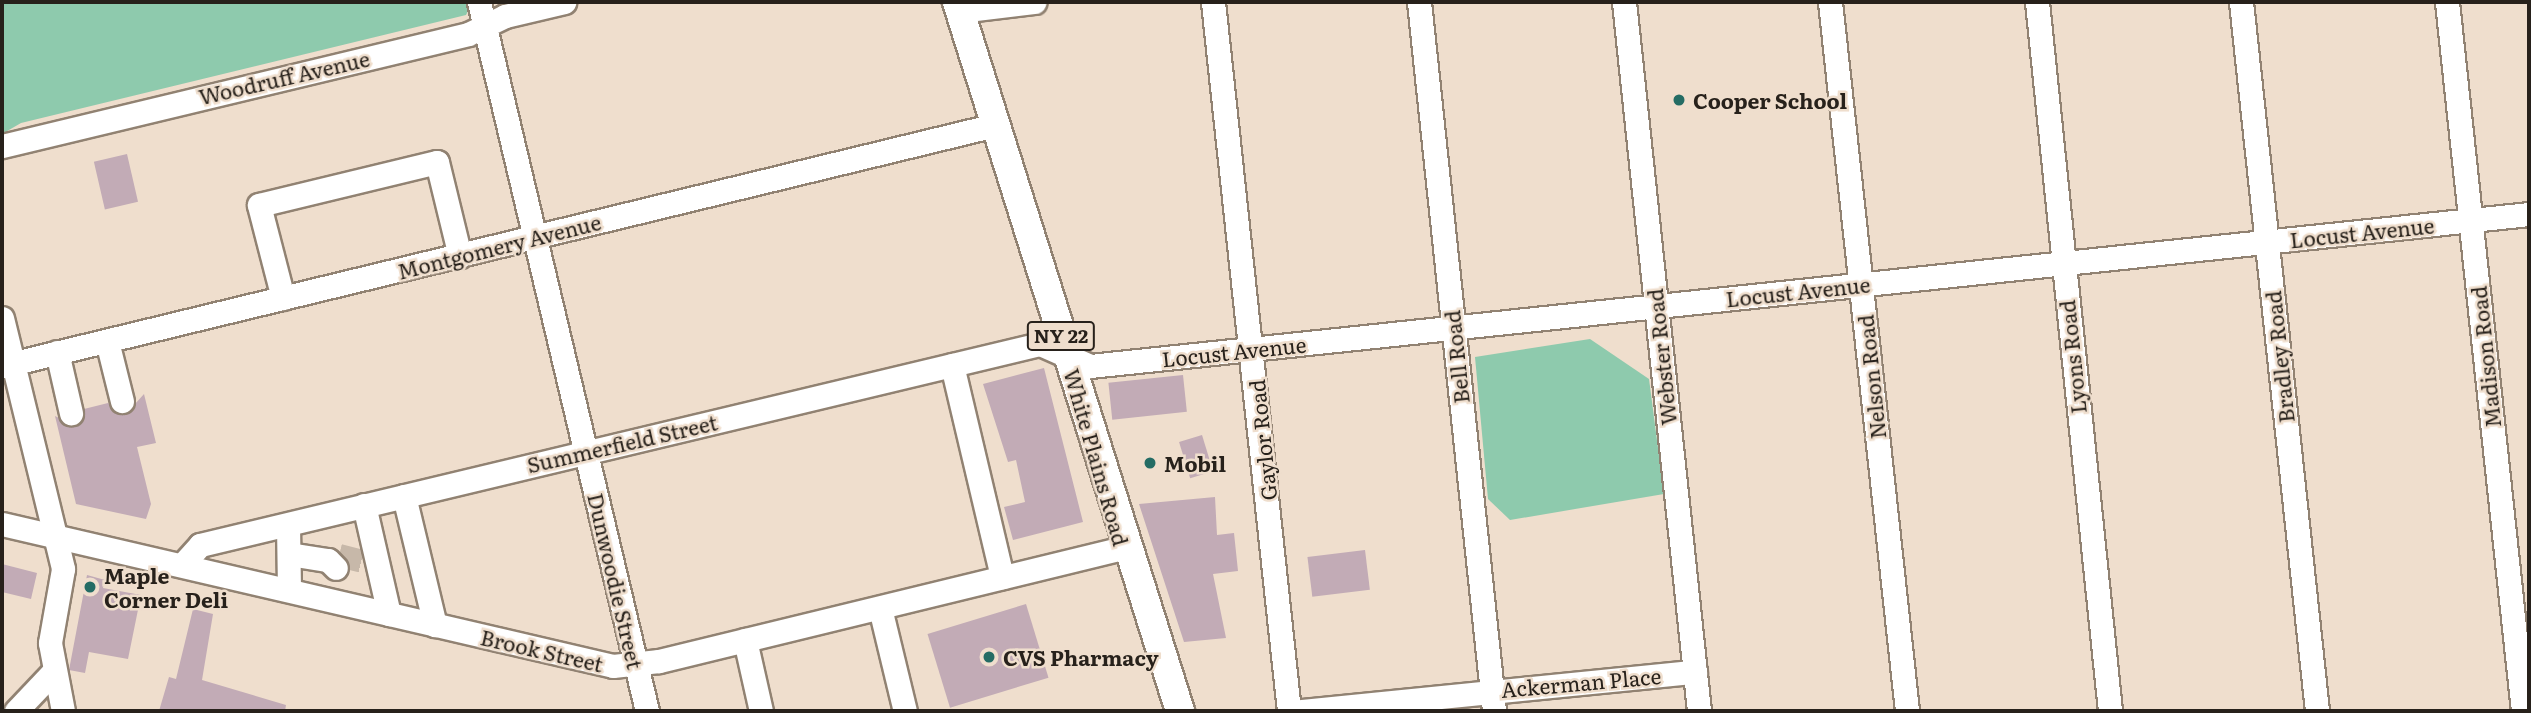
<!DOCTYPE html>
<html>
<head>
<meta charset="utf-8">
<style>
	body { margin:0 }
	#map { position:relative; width:2531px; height:713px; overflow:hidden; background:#efdecd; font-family:Literata,serif }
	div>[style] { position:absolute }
	.green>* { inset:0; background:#8ecaad }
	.building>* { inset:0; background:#c2abb6; transform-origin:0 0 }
	.minor-tunnel>* { height:23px; margin-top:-11.5px; transform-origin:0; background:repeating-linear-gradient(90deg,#c7b8a9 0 23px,transparent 0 34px) }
	.roads { filter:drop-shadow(2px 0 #918272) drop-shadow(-2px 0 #918272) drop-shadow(0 2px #918272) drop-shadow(0 -2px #918272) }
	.minor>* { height:23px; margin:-11.5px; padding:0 11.5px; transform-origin:11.5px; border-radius:11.5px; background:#fff }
	.major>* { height:28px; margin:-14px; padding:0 14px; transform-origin:14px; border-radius:14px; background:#fff }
	.dots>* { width:19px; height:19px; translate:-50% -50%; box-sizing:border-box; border:4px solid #efdecd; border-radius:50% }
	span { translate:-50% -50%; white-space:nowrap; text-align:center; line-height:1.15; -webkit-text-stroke:5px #efdecd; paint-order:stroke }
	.shield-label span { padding:2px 5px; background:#efdecd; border:2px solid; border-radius:5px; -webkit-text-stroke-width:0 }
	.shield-label { font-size:19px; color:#27211b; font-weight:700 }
	.street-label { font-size:21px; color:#27211b }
	.poi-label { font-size:21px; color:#27211b; font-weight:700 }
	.left { translate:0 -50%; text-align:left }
	.frame { position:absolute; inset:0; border:4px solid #27211b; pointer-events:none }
</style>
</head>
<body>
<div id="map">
	<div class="green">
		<i style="clip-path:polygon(2px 2px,469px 2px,470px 7px,466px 15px,21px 123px,2px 134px)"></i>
		<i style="clip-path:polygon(1590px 339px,1649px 379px,1664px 494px,1510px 520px,1488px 499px,1475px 357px)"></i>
	</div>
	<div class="building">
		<i style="left:127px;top:154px;width:49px;height:34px;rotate:77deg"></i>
		<i style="clip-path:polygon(1044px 368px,1083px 522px,1013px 540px,1004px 507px,1025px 502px,1016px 460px,1008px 462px,983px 384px)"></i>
		<i style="left:1183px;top:375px;width:37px;height:75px;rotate:84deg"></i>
		<i style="clip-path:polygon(144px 394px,156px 443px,137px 447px,151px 504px,146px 519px,76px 504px,55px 416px,75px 426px,84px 409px,108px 403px,125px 415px)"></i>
		<i style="left:1202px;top:435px;width:38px;height:24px;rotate:73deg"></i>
		<i style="clip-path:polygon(1215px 497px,1217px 535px,1234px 533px,1238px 571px,1213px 574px,1226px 638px,1184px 642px,1139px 504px)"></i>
		<i style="left:1365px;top:550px;width:40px;height:58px;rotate:83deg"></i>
		<i style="clip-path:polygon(2px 564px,37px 573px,31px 599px,2px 592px)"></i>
		<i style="clip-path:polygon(87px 575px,105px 580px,103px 588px,141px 595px,128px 659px,89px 652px,85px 673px,69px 670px)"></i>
		<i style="left:1026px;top:604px;width:77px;height:103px;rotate:73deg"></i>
		<i style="clip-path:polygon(193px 609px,213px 614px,202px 680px,286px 705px,285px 711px,159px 711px,169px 677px,176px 679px)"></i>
	</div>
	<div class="minor-tunnel">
		<i style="left:339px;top:555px;width:25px;rotate:14deg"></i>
	</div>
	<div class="roads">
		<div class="minor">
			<i style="left:479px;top:2px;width:729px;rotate:76.67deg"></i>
			<i style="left:1213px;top:2px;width:713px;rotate:83.88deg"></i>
			<i style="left:1419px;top:2px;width:713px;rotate:83.96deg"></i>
			<i style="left:1624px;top:2px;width:713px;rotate:83.96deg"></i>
			<i style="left:1830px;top:2px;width:713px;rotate:83.8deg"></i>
			<i style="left:2037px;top:2px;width:713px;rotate:84.12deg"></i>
			<i style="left:2241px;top:2px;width:713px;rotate:83.88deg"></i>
			<i style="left:2447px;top:2px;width:713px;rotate:83.88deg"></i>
			<i style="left:960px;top:11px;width:75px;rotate:-6.9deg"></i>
			<i style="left:2px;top:146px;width:479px;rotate:-13.5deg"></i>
			<i style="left:468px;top:34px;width:41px;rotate:-25.9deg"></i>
			<i style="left:505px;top:16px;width:61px;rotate:-13.3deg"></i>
			<i style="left:283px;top:298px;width:96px;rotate:-104.5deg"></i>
			<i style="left:259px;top:205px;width:183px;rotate:-13.6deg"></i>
			<i style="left:437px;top:162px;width:97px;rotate:76.3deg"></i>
			<i style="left:2px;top:318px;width:258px;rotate:76.3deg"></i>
			<i style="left:63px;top:569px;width:75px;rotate:100deg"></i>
			<i style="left:50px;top:643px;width:69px;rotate:79.2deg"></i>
			<i style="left:107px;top:341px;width:62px;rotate:76deg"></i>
			<i style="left:57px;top:352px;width:63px;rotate:77.1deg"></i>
			<i style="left:952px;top:365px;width:218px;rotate:76.7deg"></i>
			<i style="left:2px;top:366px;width:1022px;rotate:-13.64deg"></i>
			<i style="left:404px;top:496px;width:133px;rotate:76.5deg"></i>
			<i style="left:364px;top:505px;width:112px;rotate:77.1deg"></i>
			<i style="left:2px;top:524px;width:627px;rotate:13.08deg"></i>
			<i style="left:613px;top:666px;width:46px;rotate:-6.2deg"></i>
			<i style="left:659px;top:661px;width:479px;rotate:-13.7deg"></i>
			<i style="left:288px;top:525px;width:65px;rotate:89.1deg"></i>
			<i style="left:289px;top:554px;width:39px;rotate:9deg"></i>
			<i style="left:328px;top:560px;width:11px;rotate:45deg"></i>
			<i style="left:182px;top:565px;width:27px;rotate:-48deg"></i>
			<i style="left:200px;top:545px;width:864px;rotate:-13.46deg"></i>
			<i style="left:1040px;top:344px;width:55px;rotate:23.7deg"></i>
			<i style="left:1090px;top:366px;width:1447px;rotate:-6.03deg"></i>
			<i style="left:880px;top:608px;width:106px;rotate:76.4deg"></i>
			<i style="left:745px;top:640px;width:73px;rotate:77.3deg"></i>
			<i style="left:16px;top:711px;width:54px;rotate:-46.5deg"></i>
			<i style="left:1301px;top:711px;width:396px;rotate:-5.7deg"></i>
		</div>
		<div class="major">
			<i style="left:957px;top:2px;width:743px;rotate:72.54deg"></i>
		</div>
	</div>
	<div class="dots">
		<i style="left:1679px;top:100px;background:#246c64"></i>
		<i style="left:1150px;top:463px;background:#246c64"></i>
		<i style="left:90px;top:587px;background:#246c64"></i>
		<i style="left:989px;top:657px;background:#246c64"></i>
	</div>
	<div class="shield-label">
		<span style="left:1061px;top:336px">NY 22</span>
	</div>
	<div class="street-label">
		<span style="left:284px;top:77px;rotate:-13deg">Woodruff Avenue</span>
		<span style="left:2362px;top:232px;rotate:-6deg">Locust Avenue</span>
		<span style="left:499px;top:246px;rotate:-14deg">Montgomery Avenue</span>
		<span style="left:1798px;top:291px;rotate:-6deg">Locust Avenue</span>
		<span style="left:1234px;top:351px;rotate:-6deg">Locust Avenue</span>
		<span style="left:1456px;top:357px;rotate:-96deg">Bell Road</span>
		<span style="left:1661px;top:357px;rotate:-96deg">Webster Road</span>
		<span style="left:2072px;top:357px;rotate:-96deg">Lyons Road</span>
		<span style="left:2279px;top:357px;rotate:-96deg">Bradley Road</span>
		<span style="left:2485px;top:357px;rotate:-96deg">Madison Road</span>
		<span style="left:1871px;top:377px;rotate:-96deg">Nelson Road</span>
		<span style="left:1262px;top:440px;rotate:-96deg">Gaylor Road</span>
		<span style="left:622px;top:443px;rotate:-13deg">Summerfield Street</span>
		<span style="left:1097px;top:457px;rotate:74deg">White Plains Road</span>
		<span style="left:616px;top:581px;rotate:77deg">Dunwoodie Street</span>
		<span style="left:542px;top:650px;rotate:13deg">Brook Street</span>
		<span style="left:1581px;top:682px;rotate:-5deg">Ackerman Place</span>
	</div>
	<div class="poi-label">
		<span class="left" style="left:1693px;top:100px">Cooper School</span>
		<span class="left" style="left:1164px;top:463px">Mobil</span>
		<span class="left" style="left:104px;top:587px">Maple<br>Corner Deli</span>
		<span class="left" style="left:1003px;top:657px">CVS Pharmacy</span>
	</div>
	<div class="frame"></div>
</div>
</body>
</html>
